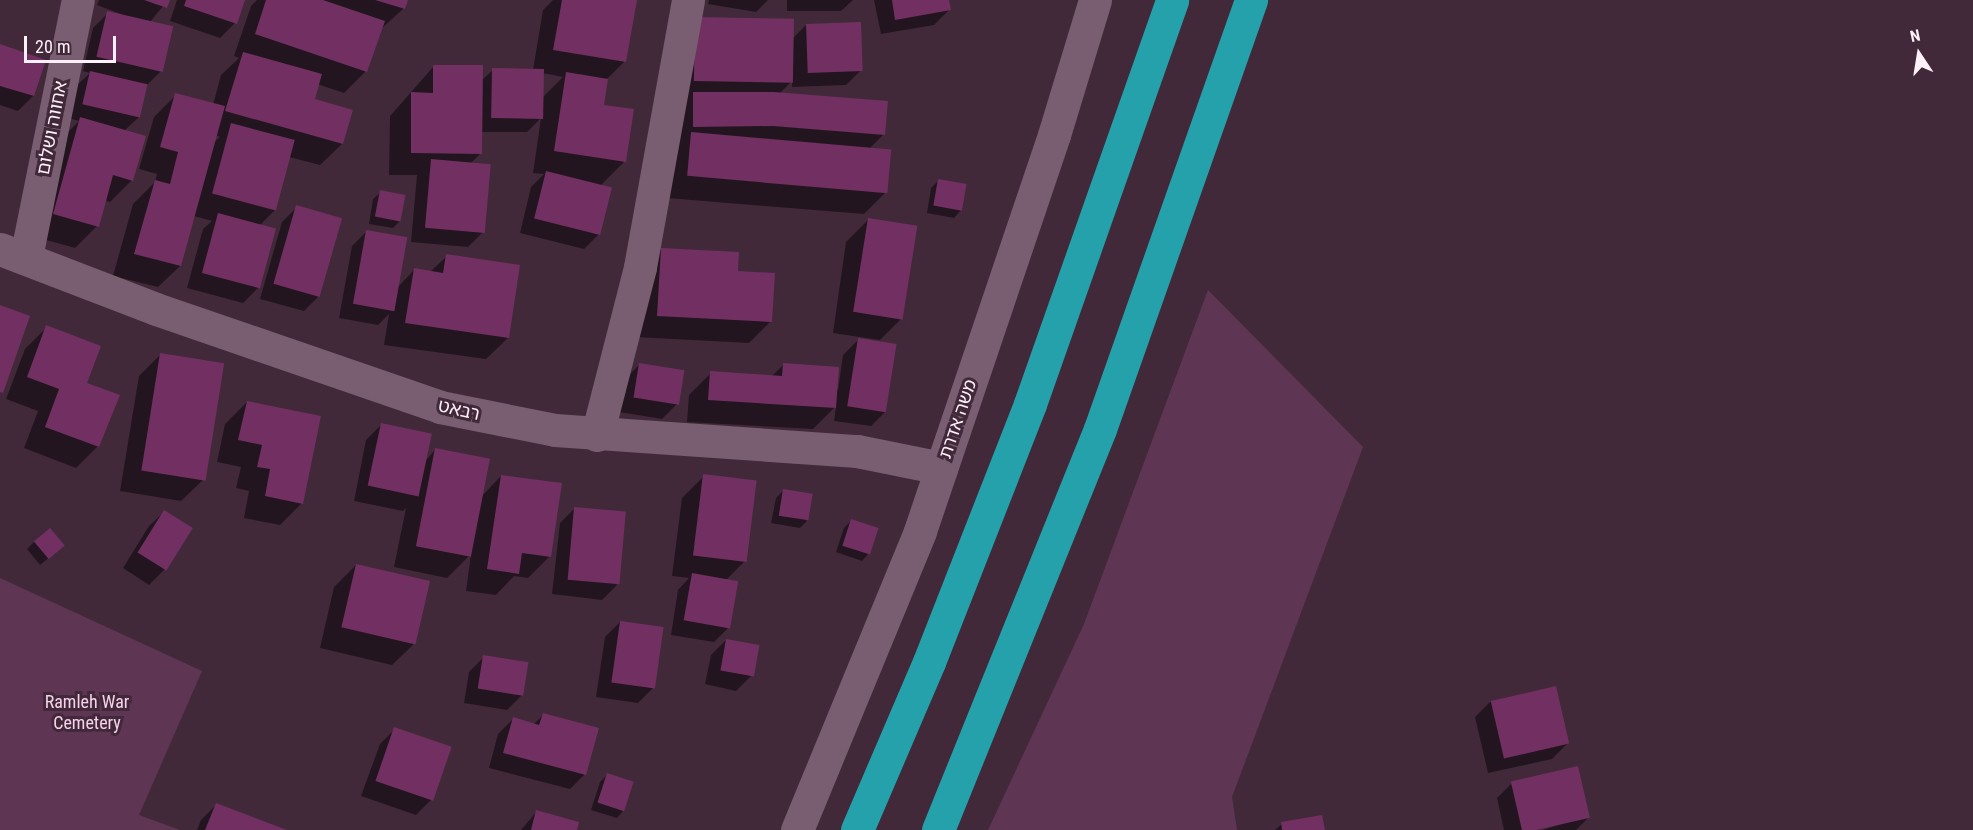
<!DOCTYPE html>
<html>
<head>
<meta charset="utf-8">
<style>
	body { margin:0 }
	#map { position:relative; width:1973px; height:830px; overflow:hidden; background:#41293a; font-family:"Roboto Condensed","Noto Sans Hebrew",sans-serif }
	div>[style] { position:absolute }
	.green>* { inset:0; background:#5e3553 }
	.shadow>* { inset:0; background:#0007 }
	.building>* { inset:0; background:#713061; transform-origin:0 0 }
	.street>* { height:33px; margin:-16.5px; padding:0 16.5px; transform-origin:16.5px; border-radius:16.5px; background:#795d70 }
	.highway>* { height:33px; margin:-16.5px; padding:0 16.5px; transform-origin:16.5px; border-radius:16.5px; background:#24a1ab }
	span { translate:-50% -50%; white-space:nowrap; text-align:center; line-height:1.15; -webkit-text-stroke:6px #41293a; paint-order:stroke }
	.street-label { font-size:18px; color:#fdf0f9 }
	.park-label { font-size:18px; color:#f8d1ec }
	.north { position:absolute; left:1889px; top:24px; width:60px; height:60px; -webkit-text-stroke:4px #41293a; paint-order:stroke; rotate:348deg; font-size:16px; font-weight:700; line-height:24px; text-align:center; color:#fdf0f9 }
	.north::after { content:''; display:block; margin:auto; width:21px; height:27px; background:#fdf0f9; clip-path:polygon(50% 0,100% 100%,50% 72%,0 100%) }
	.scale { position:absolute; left:24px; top:36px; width:92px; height:27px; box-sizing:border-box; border:3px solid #fdf0f9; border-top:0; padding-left:8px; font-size:18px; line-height:21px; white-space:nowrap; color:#fdf0f9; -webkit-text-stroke:4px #41293a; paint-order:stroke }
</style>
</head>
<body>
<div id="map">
	<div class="green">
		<i style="clip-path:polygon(1208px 290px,1363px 447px,1232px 797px,1237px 830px,988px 830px,1084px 624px)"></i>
		<i style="clip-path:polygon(0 578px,202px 671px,139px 815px,180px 830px,0 830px)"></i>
	</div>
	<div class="shadow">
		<i style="clip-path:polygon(99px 0,168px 0,150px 22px,161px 71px,146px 86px,139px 117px,124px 131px,132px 180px,110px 202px,104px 200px,97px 226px,75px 248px,32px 236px,59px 141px,79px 121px,68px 118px,75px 87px,90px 73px,83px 71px,93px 28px,108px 13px,131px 18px,97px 5px)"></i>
		<i style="clip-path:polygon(177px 0,243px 0,235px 23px,220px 38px,170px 21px)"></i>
		<i style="clip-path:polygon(evenodd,257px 0,406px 0,404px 8px,380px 30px,366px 71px,344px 93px,317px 84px,313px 100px,351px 111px,342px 144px,320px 165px,289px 157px,275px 210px,260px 225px,258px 288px,243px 303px,187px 288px,203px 229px,212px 221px,194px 216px,180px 266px,158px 287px,113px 276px,133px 204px,155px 182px,157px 174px,139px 169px,154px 117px,176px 95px,213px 105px,221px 75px,239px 58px,234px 56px,251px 6px,257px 0,216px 135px,220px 137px,213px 143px,216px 135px)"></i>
		<i style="clip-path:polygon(evenodd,553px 0,633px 0,624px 62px,607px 79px,602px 106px,632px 110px,624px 162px,601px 185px,610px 188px,599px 234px,584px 249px,520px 233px,531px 187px,544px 174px,533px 173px,541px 118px,527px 132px,481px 132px,481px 153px,470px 164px,483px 232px,468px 247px,411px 242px,417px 175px,389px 175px,390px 116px,434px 66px,481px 81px,493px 70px,533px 70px,543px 10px,553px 0,542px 73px,563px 77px,542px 98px,542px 73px)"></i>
		<i style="clip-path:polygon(709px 0,768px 0,756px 12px,708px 4px)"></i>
		<i style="clip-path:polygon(787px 0,853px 0,841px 11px,787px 11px)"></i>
		<i style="clip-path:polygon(874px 0,947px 0,949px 10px,934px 25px,881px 34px)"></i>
		<i style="clip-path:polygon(806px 25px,861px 70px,846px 85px,792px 87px,792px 81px,779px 94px,884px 134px,869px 149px,886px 192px,864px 214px,667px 198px,674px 40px,792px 39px)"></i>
		<i style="clip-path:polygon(0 46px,44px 61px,33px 96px,18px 111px,0 105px)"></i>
		<i style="clip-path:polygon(938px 181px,961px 210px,954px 218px,927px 213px,931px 188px)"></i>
		<i style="clip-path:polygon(381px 192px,400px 221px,393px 228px,369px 224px,373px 199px)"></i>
		<i style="clip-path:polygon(297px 207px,319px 296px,304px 311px,260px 299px,282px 222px)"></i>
		<i style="clip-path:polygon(868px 220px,902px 318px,880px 340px,833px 333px,846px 242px)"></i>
		<i style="clip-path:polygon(367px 231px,397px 288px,414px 270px,430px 272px,447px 256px,508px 338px,486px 359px,384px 345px,389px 314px,378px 325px,339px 318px,352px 246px)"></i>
		<i style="clip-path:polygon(661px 249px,771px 321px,749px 343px,635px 337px,639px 271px)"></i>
		<i style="clip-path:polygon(47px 327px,85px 384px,98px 446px,76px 468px,24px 448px,38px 411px,6px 399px,25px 349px)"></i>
		<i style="clip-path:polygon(858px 340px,886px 411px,871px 426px,834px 421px,836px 406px,813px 429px,687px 422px,689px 395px,711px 373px,772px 376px,784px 364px,838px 390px,843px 355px)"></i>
		<i style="clip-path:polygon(161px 354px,203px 480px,181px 501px,120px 491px,139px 376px)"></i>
		<i style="clip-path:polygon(639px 365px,677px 404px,662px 419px,619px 412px,624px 380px)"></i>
		<i style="clip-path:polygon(247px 402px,302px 503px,280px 525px,244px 518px,249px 491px,236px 488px,241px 467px,217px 462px,225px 424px)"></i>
		<i style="clip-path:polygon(381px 425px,426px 460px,435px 450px,481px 497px,501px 476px,550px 556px,528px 578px,514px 576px,496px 595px,466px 591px,471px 554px,447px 578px,394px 567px,406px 508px,403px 511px,354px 501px,366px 440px)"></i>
		<i style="clip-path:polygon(704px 476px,745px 561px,726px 580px,729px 627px,714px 642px,671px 635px,678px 590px,689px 578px,672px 576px,682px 498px)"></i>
		<i style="clip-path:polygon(783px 491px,807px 521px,800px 528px,771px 523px,776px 498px)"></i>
		<i style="clip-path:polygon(575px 508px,617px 585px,602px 600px,552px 594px,560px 523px)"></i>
		<i style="clip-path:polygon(164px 512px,191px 529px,164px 570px,149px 585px,123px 568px,149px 526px)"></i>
		<i style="clip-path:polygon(851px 521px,869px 553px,862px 561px,836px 552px,844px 528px)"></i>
		<i style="clip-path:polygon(34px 542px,63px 546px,40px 565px,27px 549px)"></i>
		<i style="clip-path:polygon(356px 565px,414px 644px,392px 665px,320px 648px,334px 587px)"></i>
		<i style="clip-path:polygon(620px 622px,653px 688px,638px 703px,596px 697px,605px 637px)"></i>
		<i style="clip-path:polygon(726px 640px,751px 676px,736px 691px,705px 684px,711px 655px)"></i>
		<i style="clip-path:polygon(484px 657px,522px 695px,507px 710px,464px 703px,469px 672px)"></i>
		<i style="clip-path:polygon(1555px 687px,1567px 744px,1552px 759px,1488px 773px,1475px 717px,1490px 702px)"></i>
		<i style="clip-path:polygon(543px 715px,585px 774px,570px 789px,489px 768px,498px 734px,513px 719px,533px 725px)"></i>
		<i style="clip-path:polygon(395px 729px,431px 800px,416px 815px,361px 796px,380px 744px)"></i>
		<i style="clip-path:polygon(607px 775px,624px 810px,617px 818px,591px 810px,600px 782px)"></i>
		<i style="clip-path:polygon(1512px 783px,1588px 818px,1576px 830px,1543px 830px,1573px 820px,1529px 830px,1504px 830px,1497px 798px)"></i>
		<i style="clip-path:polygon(216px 805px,283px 830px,197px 830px,201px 820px)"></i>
		<i style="clip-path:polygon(537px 811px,575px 830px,521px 830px)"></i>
		<i style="clip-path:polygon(1282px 824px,1323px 830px,1275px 830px)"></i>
	</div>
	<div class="building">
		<i style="clip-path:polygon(144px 0,170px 0,167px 8px)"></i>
		<i style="clip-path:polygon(186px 0,245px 0,237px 24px,184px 6px)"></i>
		<i style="clip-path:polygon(266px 0,323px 0,385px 21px,367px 72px,255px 34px)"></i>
		<i style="clip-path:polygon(375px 0,408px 0,405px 9px)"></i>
		<i style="clip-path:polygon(562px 0,637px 0,626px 62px,553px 50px)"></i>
		<i style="clip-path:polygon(892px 0,949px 0,951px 10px,895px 20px)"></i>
		<i style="left:107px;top:11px;width:68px;height:47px;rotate:13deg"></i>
		<i style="left:695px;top:17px;width:99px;height:64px;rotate:1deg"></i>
		<i style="left:861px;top:22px;width:49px;height:55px;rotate:88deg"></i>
		<i style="clip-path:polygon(0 44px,46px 60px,34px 96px,0 86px)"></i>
		<i style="clip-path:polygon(243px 52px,322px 74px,315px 99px,353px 110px,343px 144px,225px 111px)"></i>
		<i style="clip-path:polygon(433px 65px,483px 65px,482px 154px,411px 153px,411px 92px,433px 93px)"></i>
		<i style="left:492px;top:68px;width:52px;height:50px;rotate:1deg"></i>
		<i style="left:90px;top:71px;width:59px;height:34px;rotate:13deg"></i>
		<i style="clip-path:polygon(566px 72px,608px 79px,604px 105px,634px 109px,626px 162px,554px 151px)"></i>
		<i style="clip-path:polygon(693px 92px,774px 92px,888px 101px,885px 135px,773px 126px,693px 127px)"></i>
		<i style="clip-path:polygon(175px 93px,225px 106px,181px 266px,134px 254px,155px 180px,170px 184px,178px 152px,160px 147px)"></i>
		<i style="clip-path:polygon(80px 117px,146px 136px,133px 181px,113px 175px,99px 227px,53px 214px)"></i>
		<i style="left:231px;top:123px;width:66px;height:73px;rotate:15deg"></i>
		<i style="left:691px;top:132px;width:201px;height:44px;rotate:5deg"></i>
		<i style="left:431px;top:159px;width:60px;height:69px;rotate:5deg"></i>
		<i style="left:546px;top:171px;width:68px;height:49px;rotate:14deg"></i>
		<i style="left:938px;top:179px;width:29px;height:27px;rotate:10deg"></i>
		<i style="left:380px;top:190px;width:26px;height:27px;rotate:11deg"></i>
		<i style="left:296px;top:205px;width:48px;height:82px;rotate:16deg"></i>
		<i style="left:218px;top:213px;width:60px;height:62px;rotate:15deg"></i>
		<i style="left:868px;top:218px;width:50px;height:95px;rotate:9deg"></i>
		<i style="left:366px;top:230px;width:42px;height:75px;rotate:10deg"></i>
		<i style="clip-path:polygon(661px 248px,739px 252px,738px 271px,775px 273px,772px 322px,657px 316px)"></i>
		<i style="clip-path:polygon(446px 254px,520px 265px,509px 338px,405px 323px,414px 268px,443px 273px)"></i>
		<i style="clip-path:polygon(0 305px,30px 316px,3px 393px,0 392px)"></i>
		<i style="clip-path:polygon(46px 325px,101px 346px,87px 383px,120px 395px,99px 447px,45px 427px,59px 389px,27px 377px)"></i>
		<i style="left:858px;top:338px;width:39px;height:69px;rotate:9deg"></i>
		<i style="left:160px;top:353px;width:65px;height:119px;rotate:9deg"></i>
		<i style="left:639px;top:363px;width:46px;height:35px;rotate:9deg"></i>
		<i style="clip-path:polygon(783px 363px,839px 367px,836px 408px,708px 400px,710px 371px,782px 376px)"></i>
		<i style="clip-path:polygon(247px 401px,321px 416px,303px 504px,265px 496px,270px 469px,257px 467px,262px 445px,238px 440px)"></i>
		<i style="left:381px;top:423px;width:52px;height:64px;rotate:12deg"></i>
		<i style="left:435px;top:448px;width:56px;height:100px;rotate:11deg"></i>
		<i style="left:703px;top:474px;width:54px;height:82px;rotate:7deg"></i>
		<i style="clip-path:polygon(501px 475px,562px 483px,551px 557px,522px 553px,519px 574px,487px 569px)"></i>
		<i style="left:783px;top:489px;width:30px;height:27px;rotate:9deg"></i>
		<i style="left:574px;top:507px;width:52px;height:73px;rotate:5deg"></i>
		<i style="left:164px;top:510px;width:34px;height:50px;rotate:32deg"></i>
		<i style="left:851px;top:519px;width:29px;height:28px;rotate:18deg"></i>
		<i style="left:50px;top:528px;width:23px;height:21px;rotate:50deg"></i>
		<i style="left:356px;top:564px;width:76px;height:65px;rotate:13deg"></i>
		<i style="left:692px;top:573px;width:47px;height:48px;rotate:10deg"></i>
		<i style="left:620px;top:621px;width:44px;height:62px;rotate:8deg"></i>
		<i style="left:726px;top:639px;width:34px;height:32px;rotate:10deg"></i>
		<i style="left:483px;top:655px;width:46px;height:34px;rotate:9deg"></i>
		<i style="left:1556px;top:686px;width:59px;height:67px;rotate:77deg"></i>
		<i style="clip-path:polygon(543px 713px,599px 728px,586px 775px,503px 753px,513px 717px,539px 725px)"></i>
		<i style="left:394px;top:727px;width:61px;height:57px;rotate:19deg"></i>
		<i style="left:1578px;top:766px;width:53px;height:69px;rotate:77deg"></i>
		<i style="left:607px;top:773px;width:28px;height:31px;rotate:18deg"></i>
		<i style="clip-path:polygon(216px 803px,287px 830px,205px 830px)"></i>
		<i style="clip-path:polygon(536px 810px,579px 822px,577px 830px,531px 830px)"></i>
		<i style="clip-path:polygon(1322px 815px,1325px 830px,1282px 830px,1281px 822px)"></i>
	</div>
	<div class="street">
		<i style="left:0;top:249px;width:167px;rotate:21deg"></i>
		<i style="left:156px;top:309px;width:300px;rotate:19deg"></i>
		<i style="left:440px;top:407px;width:117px;rotate:11.3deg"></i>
		<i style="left:555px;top:430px;width:303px;rotate:4deg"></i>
		<i style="left:857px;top:451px;width:86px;rotate:11.4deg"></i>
		<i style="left:26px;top:257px;width:262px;rotate:-78.6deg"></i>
		<i style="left:597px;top:435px;width:173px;rotate:-75.6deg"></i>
		<i style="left:640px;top:267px;width:271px;rotate:-79.8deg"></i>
		<i style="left:797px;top:830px;width:323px;rotate:-67.6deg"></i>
		<i style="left:920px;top:531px;width:418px;rotate:-71.3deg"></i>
		<i style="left:1054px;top:135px;width:141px;rotate:-73.1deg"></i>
	</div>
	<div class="highway">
		<i style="left:857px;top:830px;width:183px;rotate:-66.8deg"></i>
		<i style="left:929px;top:662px;width:277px;rotate:-68.6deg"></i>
		<i style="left:1030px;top:404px;width:428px;rotate:-70.6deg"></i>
		<i style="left:938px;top:830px;width:432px;rotate:-68deg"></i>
		<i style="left:1100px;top:429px;width:455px;rotate:-70.6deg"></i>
	</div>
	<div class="street-label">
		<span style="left:52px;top:128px;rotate:-79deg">אחווה ושלום</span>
		<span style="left:459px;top:410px;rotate:13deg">רבאט</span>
		<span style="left:958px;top:419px;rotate:-71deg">משה אדרת</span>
	</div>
	<div class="park-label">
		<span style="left:87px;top:713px">Ramleh War<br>Cemetery</span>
	</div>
	<div class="north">N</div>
	<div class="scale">20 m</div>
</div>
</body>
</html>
